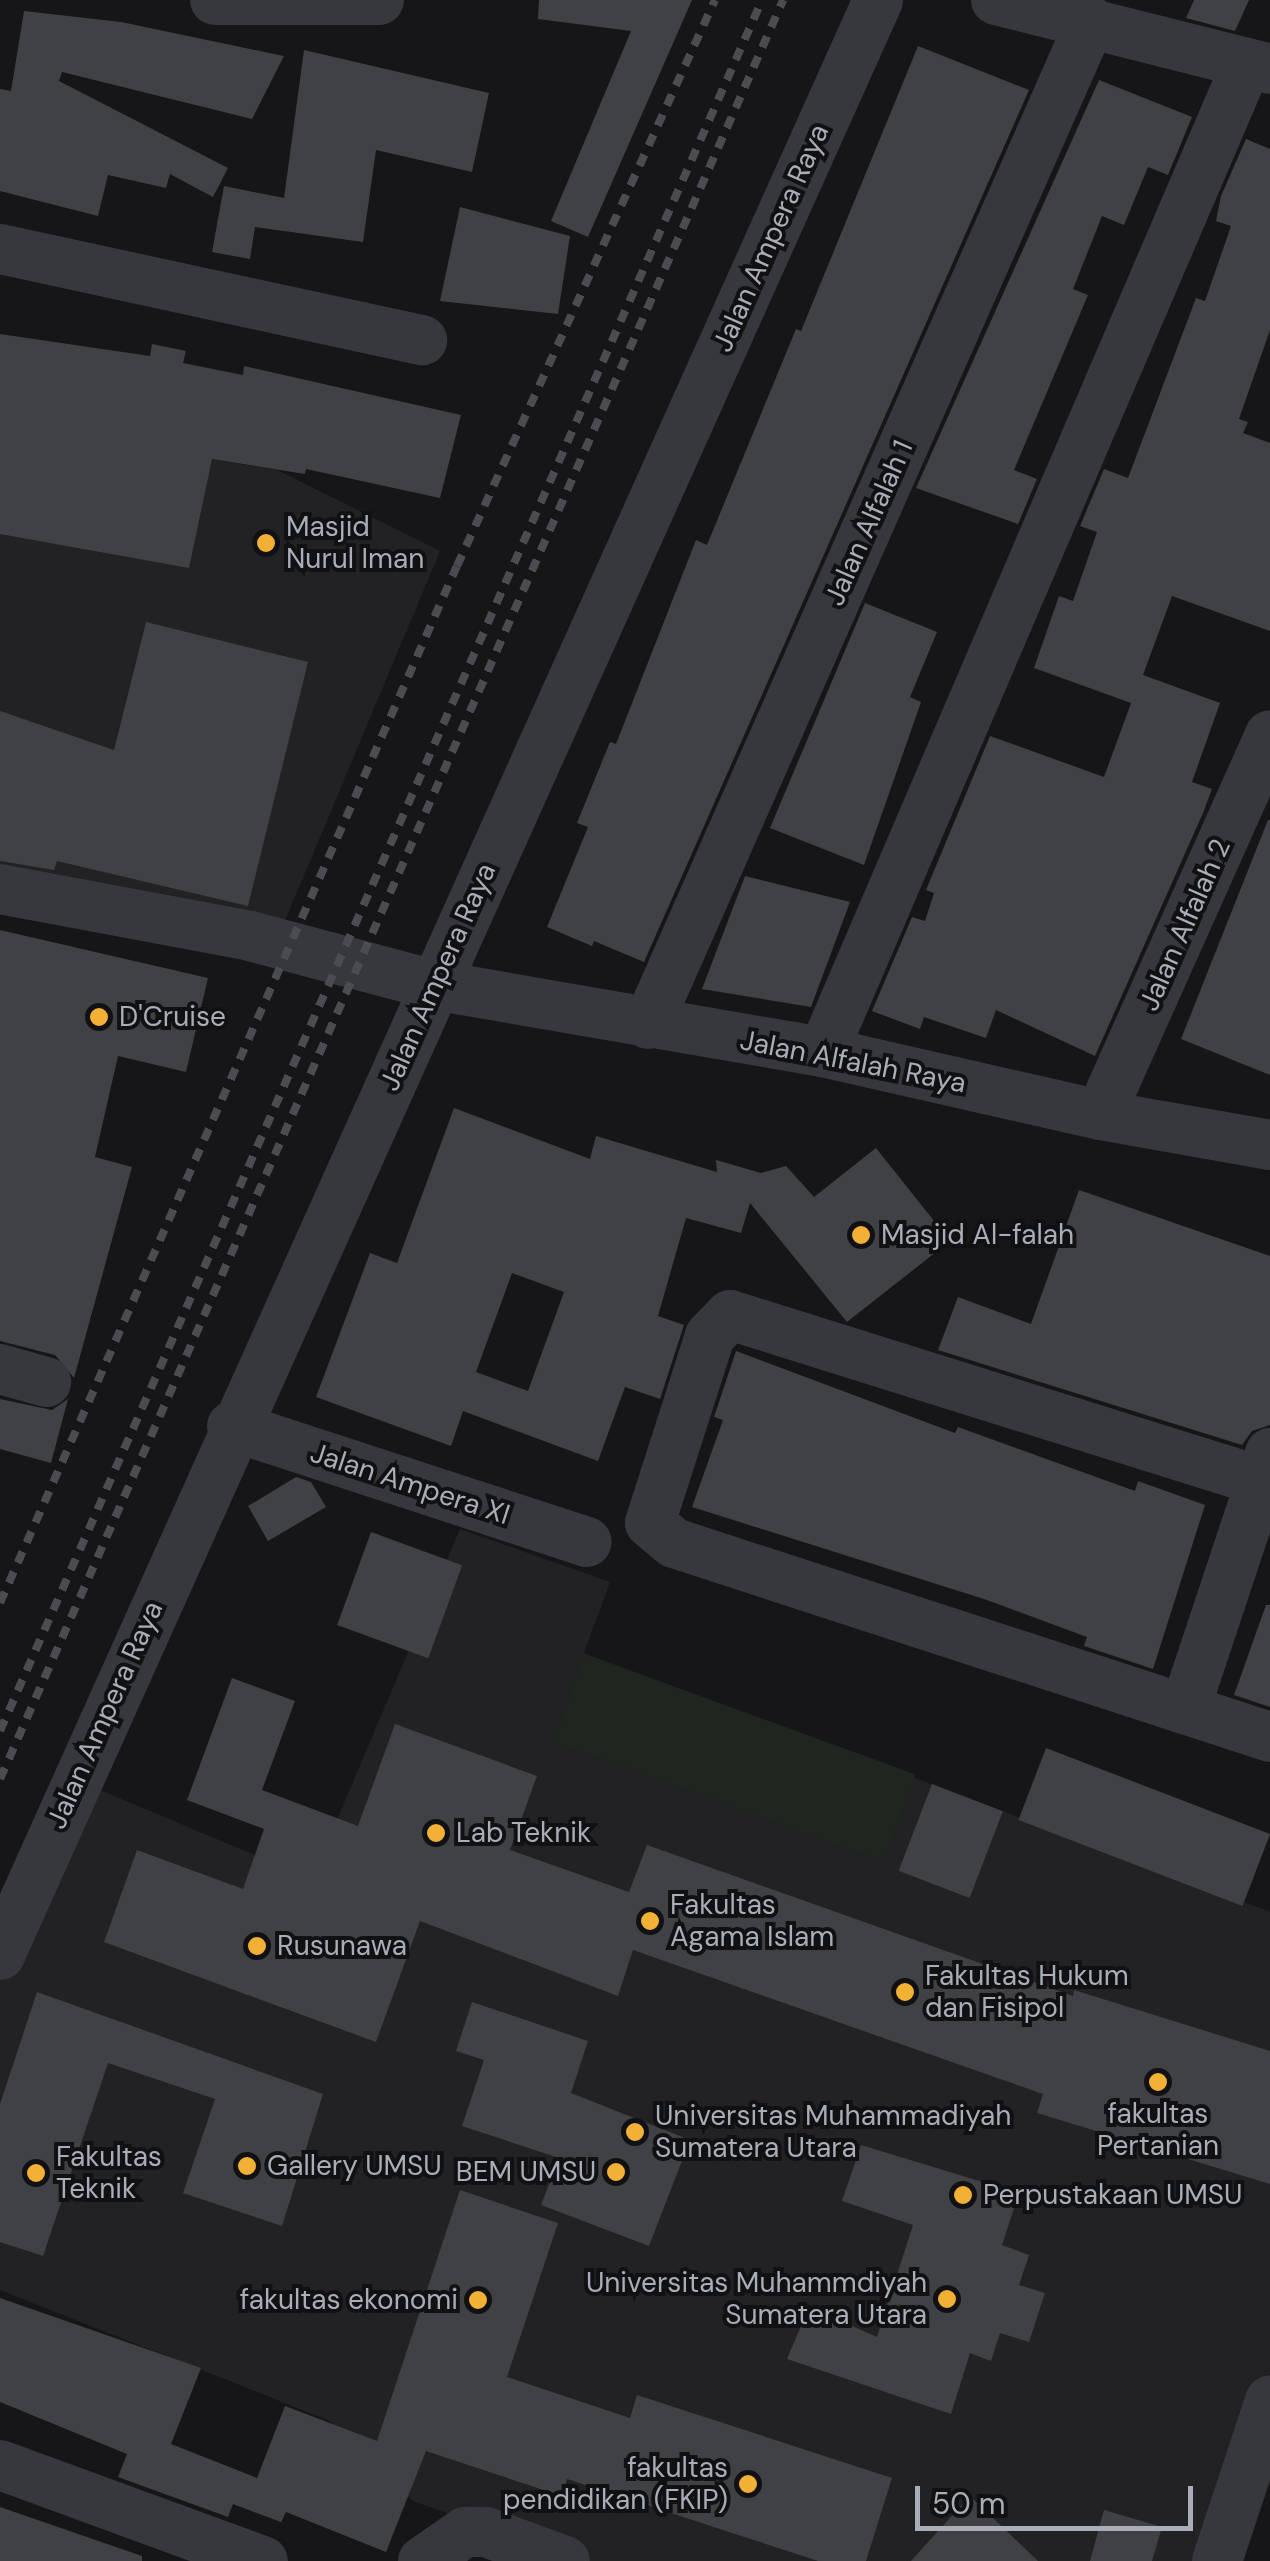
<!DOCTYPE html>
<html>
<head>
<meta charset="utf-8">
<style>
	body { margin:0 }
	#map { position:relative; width:1270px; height:2561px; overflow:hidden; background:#161618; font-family:"DM Sans",sans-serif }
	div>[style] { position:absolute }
	.built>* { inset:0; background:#222225 }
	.green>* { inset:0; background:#1e261f; transform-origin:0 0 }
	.building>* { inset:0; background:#404145; transform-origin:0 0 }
	.minor>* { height:50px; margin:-25px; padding:0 25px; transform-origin:25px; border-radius:25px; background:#37383d }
	.rail>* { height:8px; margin-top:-4px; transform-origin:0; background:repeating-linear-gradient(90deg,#4a4c52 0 12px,transparent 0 22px) }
	.dots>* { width:28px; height:28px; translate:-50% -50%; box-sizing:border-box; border:5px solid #111113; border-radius:50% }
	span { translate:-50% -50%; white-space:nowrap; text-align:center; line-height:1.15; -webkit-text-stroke:8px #111113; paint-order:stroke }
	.street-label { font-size:28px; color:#a8adb8 }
	.poi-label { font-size:28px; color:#a8adb8 }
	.left { translate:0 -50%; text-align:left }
	.right { translate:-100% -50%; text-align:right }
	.scale { position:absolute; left:915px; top:2486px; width:278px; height:45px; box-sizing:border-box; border:5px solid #a8adb8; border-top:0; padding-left:12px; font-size:30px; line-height:35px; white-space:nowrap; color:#a8adb8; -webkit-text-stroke:8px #111113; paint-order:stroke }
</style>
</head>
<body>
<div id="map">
	<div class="built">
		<i style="clip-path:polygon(0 423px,277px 470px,440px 551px,282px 928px,0 873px)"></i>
		<i style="clip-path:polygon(460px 1529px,610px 1582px,584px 1653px,1270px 1912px,1270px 2372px,1209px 2561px,580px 2561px,413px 2501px,330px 2421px,0 2290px,0 1974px,88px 1785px,312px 1879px)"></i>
	</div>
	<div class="green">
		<i style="left:585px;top:1654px;width:352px;height:93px;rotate:20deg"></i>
	</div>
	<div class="building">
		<i style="clip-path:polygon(539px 0,692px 0,588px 237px,551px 221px,631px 31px,538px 19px)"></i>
		<i style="clip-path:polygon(1194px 0,1249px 0,1235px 31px,1186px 18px)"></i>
		<i style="clip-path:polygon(24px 11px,121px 22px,284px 56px,252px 119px,62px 72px,59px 81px,228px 168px,213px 197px,170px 174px,166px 188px,108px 175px,98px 216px,0 191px,0 89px,11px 91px)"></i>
		<i style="clip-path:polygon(918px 46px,1029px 90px,644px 962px,594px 941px,592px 946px,547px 927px,588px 827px,577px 823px,610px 742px,616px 744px,696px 540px,707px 545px,796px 329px,801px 331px)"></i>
		<i style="clip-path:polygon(304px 50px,489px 93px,472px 172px,376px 150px,363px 242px,255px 227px,250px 259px,212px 252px,224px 186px,284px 198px)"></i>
		<i style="clip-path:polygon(1099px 80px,1192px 117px,1168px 175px,1148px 167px,1124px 225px,1102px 216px,1073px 289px,1088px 295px,1014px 470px,1037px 479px,1018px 524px,916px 488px)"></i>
		<i style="clip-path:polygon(1246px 139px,1270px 149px,1270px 330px,1239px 419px,1248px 422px,1243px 433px,1270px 443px,1270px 631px,1172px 596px,1143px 675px,1220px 703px,1192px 782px,1212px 789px,1203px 813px,1095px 1056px,996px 1010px,986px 1038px,924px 1017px,920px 1029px,872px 1011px,912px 917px,925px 921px,934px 893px,926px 890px,990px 736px,1104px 777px,1131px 703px,1034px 668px,1059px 596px,1073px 601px,1097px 532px,1080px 526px,1104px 469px,1128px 478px,1196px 298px,1205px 301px,1231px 226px,1216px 221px,1221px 196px)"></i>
		<i style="clip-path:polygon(460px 207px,570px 236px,558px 314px,440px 301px)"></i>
		<i style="clip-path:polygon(0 334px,150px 356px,152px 344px,186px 351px,183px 363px,243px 375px,244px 366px,461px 415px,440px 498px,306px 469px,305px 474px,212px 459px,189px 568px,0 534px)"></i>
		<i style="clip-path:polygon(865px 603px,937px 632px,910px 697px,921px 702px,864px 865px,770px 828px)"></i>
		<i style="clip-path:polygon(146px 622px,308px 662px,248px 906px,57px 861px,54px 870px,0 861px,0 711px,114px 750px)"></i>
		<i style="clip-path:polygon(1268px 820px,1270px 820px,1270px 1075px,1181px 1039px)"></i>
		<i style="clip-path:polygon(745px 876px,850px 902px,811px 1007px,702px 989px)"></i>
		<i style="clip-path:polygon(0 930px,208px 978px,186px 1072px,118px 1056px,95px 1157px,132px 1167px,74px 1378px,55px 1355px,0 1341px)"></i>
		<i style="clip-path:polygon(evenodd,454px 1108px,590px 1159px,596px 1136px,717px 1172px,716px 1160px,761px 1173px,786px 1166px,814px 1197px,876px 1148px,950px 1241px,847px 1322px,750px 1203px,741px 1233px,686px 1218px,658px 1316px,684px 1325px,660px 1399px,625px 1387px,598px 1461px,463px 1411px,451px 1446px,316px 1397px,370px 1253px,397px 1263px,454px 1108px,512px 1273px,564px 1292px,528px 1391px,476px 1372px,512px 1273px)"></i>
		<i style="clip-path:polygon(1079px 1190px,1270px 1256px,1270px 1425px,1252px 1431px,1242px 1445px,938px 1350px,958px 1297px,1031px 1324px)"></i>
		<i style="clip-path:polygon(736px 1351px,955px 1433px,958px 1427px,1135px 1491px,1138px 1481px,1205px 1505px,1153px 1669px,1084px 1646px,1087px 1637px,984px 1599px,692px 1507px,723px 1420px,714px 1417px)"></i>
		<i style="clip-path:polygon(0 1399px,52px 1410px,68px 1399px,51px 1463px,0 1449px)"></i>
		<i style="clip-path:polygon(296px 1477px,311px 1482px,326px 1507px,268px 1541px,248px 1506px)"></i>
		<i style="left:371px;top:1532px;width:97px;height:99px;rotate:20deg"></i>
		<i style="clip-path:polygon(1266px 1605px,1270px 1605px,1270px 1707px,1234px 1695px)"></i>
		<i style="clip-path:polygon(232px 1678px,295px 1701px,262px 1790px,358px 1826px,395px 1724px,537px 1776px,510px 1850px,629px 1892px,647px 1845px,1073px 1996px,1074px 1990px,1270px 2051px,1270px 2184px,1037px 2113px,1043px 2094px,633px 1950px,618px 1996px,420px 1921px,376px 2042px,104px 1942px,137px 1850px,243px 1889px,264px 1829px,187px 1800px)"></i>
		<i style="left:1046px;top:1748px;width:240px;height:77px;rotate:21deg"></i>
		<i style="left:932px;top:1784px;width:76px;height:93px;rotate:21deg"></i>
		<i style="clip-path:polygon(37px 1992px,323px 2094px,282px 2226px,183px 2193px,215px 2099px,108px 2063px,43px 2256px,0 2242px,0 2104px)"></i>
		<i style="clip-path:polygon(472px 2002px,588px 2041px,571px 2093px,690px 2140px,649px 2246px,541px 2205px,559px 2158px,462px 2126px,484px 2060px,456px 2051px)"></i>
		<i style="clip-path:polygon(861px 2145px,1019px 2193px,1002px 2245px,1029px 2255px,1019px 2285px,1045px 2293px,1029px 2342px,1000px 2333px,991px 2361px,970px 2353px,951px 2414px,787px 2359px,809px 2307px,877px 2337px,913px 2225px,842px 2201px)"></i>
		<i style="clip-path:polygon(460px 2190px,558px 2223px,507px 2377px,630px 2418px,637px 2395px,892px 2478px,866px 2561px,818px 2561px,567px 2479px,562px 2496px,426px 2451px,386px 2552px,286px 2512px,281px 2522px,233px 2504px,228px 2517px,118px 2477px,127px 2454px,0 2402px,0 2298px,201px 2368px,171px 2444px,257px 2478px,285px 2406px,377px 2441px)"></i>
		<i style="clip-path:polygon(970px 2496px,1038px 2561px,911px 2561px)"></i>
		<i style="clip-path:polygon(0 2507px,142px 2556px,142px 2561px,0 2561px)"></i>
		<i style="clip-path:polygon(1104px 2510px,1162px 2527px,1152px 2561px,1090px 2561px)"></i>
	</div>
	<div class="minor">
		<i style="left:215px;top:0;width:164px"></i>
		<i style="left:996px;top:0;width:283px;rotate:14.1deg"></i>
		<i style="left:0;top:249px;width:432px;rotate:12.2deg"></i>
		<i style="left:0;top:889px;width:254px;rotate:10.6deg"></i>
		<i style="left:250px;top:936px;width:190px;rotate:14.9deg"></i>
		<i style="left:434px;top:985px;width:395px;rotate:9.8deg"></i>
		<i style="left:823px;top:1052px;width:284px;rotate:12.8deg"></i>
		<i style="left:1100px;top:1115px;width:173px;rotate:10deg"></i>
		<i style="left:648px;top:1024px;width:1096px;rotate:-66.17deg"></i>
		<i style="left:823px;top:1052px;width:1076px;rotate:-66.79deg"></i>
		<i style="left:1100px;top:1115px;width:416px;rotate:-65.9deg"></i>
		<i style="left:0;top:1369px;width:48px;rotate:15.8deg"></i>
		<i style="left:232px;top:1426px;width:373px;rotate:18.1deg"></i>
		<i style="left:1260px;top:1481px;width:555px;rotate:-162.61deg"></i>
		<i style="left:730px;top:1315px;width:29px;rotate:134deg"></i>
		<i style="left:710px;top:1336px;width:196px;rotate:107.8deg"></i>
		<i style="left:650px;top:1523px;width:31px;rotate:40deg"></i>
		<i style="left:674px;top:1543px;width:627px;rotate:18.03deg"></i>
		<i style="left:1185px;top:1709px;width:270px;rotate:-71.6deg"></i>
		<i style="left:0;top:1955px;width:2143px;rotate:-65.81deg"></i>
		<i style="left:0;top:2465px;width:280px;rotate:20.1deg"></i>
		<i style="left:423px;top:2561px;width:51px;rotate:-34.6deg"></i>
		<i style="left:465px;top:2532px;width:21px"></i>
		<i style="left:486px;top:2532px;width:84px;rotate:20.2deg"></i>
		<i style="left:1217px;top:2561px;width:169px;rotate:-71.7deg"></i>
	</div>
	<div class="rail">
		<i style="left:0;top:1603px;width:1133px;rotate:-66.22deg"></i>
		<i style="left:457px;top:566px;width:622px;rotate:-65.5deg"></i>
		<i style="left:0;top:1731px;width:1891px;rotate:-66.24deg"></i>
		<i style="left:0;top:1779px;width:1944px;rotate:-66.24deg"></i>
	</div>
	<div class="dots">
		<i style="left:266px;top:543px;background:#f2b134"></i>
		<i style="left:99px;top:1017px;background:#f2b134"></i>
		<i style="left:861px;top:1235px;background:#f2b134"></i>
		<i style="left:436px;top:1833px;background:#f2b134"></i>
		<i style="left:650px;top:1921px;background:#f2b134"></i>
		<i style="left:257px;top:1946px;background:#f2b134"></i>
		<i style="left:905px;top:1992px;background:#f2b134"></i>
		<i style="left:1158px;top:2082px;background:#f2b134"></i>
		<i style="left:635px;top:2132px;background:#f2b134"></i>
		<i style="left:247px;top:2166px;background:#f2b134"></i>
		<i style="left:616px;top:2172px;background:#f2b134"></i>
		<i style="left:36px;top:2173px;background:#f2b134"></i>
		<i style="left:963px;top:2195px;background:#f2b134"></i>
		<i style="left:947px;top:2299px;background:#f2b134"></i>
		<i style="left:478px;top:2300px;background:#f2b134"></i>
		<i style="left:748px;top:2484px;background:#f2b134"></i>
	</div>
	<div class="street-label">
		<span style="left:771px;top:238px;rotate:-66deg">Jalan Ampera Raya</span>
		<span style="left:869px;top:523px;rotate:-66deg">Jalan Alfalah 1</span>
		<span style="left:1185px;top:925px;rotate:-66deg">Jalan Alfalah 2</span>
		<span style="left:438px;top:977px;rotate:-66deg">Jalan Ampera Raya</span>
		<span style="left:853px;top:1062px;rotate:11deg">Jalan Alfalah Raya</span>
		<span style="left:410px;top:1484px;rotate:18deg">Jalan Ampera XI</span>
		<span style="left:105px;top:1715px;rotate:-66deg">Jalan Ampera Raya</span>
	</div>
	<div class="poi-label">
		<span class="left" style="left:286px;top:543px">Masjid<br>Nurul Iman</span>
		<span class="left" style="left:119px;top:1017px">D'Cruise</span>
		<span class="left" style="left:881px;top:1235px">Masjid Al-falah</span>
		<span class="left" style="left:456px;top:1833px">Lab Teknik</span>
		<span class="left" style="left:670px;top:1921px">Fakultas<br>Agama Islam</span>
		<span class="left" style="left:277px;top:1946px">Rusunawa</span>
		<span class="left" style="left:925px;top:1992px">Fakultas Hukum<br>dan Fisipol</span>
		<span style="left:1158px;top:2130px">fakultas<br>Pertanian</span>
		<span class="left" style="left:655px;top:2132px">Universitas Muhammadiyah<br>Sumatera Utara</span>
		<span class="left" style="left:56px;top:2173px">Fakultas<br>Teknik</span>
		<span class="left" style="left:267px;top:2166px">Gallery UMSU</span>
		<span class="right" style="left:596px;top:2172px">BEM UMSU</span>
		<span class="left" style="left:983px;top:2195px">Perpustakaan UMSU</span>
		<span class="right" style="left:927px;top:2299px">Universitas Muhammdiyah<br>Sumatera Utara</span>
		<span class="right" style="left:458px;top:2300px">fakultas ekonomi</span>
		<span class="right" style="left:728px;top:2484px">fakultas<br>pendidikan (FKIP)</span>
	</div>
	<div class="scale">50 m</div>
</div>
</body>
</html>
